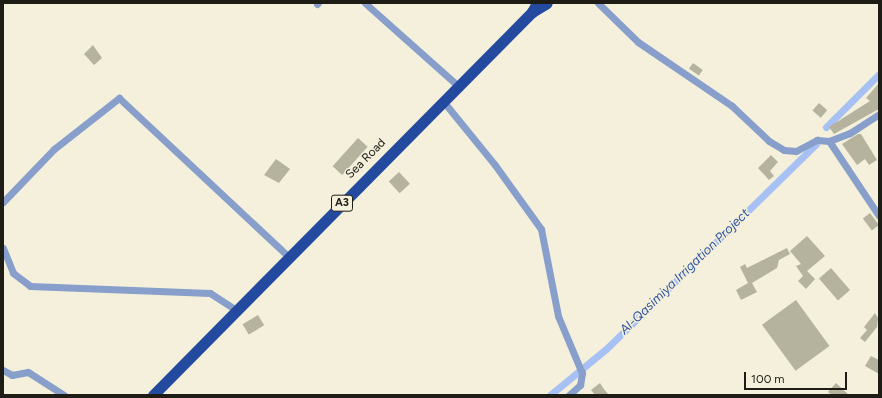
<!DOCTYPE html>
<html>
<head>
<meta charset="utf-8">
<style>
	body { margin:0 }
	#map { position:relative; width:882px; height:398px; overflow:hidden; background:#f4f0db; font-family:Figtree,sans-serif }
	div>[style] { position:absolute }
	.canal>* { height:7px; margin:-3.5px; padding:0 3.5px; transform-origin:3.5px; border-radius:3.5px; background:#a7c1f4 }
	.building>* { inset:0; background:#b5b29e; transform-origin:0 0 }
	.minor>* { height:7px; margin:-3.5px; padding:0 3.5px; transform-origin:3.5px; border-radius:3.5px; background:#889fcb }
	.trunk>* { height:11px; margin:-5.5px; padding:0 5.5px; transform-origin:5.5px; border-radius:5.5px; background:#244aa0 }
	span { translate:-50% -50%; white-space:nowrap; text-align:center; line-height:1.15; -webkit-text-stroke:3px #f4f0db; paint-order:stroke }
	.shield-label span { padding:1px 3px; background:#f4f0db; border:1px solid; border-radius:3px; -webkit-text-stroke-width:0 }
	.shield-label { font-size:11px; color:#1e1d15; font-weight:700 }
	.street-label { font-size:12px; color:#1e1d15 }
	.water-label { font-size:13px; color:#31549e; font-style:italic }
	.frame { position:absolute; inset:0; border:4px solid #1e1d15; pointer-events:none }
	.scale { position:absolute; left:744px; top:372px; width:103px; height:18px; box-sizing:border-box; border:2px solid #1e1d15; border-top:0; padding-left:5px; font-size:12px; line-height:14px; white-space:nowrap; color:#1e1d15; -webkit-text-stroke:3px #f4f0db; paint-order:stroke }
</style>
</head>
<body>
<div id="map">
	<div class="canal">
		<i style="left:826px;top:127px;width:75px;rotate:-45deg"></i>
		<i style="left:550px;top:395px;width:72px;rotate:-39.4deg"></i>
		<i style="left:606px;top:349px;width:293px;rotate:-44.3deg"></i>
	</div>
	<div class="building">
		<i style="clip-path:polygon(93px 45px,102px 58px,94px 65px,84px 54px)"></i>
		<i style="left:693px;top:63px;width:12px;height:7px;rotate:35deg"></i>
		<i style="clip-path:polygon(879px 83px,879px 109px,834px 134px,829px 127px,870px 101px,866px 98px)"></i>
		<i style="left:819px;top:103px;width:11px;height:10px;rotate:41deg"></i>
		<i style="clip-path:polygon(858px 134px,861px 134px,877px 160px,869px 165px,865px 159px,857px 165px,842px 144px)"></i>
		<i style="left:358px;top:138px;width:13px;height:38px;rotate:42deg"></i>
		<i style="clip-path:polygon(771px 155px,778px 162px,770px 171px,774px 176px,769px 180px,758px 168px)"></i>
		<i style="clip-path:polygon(276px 159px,290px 169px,279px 183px,264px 175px)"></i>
		<i style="left:399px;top:172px;width:16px;height:14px;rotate:47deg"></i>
		<i style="left:870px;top:213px;width:15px;height:9px;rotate:53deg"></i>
		<i style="clip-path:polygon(807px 236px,825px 256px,807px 271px,815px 279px,806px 289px,798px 281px,803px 276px,796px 266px,801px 264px,790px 251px)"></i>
		<i style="clip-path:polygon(787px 248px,790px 254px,779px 260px,777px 268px,752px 283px,757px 292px,741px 300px,736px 290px,748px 283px,740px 267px,745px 264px,747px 268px)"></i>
		<i style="left:831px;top:268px;width:29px;height:16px;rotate:49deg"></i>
		<i style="left:796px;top:300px;width:57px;height:42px;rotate:54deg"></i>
		<i style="clip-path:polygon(875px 313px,878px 318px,877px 327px,865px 342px,860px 338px,867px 330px,864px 327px)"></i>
		<i style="left:258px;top:315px;width:12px;height:18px;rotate:59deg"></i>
		<i style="clip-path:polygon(871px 356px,879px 360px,879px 374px,865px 366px)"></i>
		<i style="clip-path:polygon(600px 383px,603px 388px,609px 395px,595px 395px,591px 390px)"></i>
		<i style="clip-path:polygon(836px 383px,849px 395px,832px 395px,828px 392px)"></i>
	</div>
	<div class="minor">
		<i style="left:365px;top:3px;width:125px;rotate:41.7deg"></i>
		<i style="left:598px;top:3px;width:56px;rotate:44.3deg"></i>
		<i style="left:638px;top:42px;width:114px;rotate:34.2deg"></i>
		<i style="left:732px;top:106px;width:51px;rotate:43.4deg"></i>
		<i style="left:769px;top:141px;width:17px;rotate:31deg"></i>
		<i style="left:784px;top:150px;width:12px;rotate:5deg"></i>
		<i style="left:796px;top:151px;width:24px;rotate:-28deg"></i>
		<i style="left:817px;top:140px;width:12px;rotate:5deg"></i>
		<i style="left:829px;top:141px;width:22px;rotate:-21deg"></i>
		<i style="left:850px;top:133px;width:35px;rotate:-33deg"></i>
		<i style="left:317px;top:4px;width:1px;rotate:-45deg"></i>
		<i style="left:443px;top:101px;width:82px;rotate:50.9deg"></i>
		<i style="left:495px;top:165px;width:79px;rotate:54.3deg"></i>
		<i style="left:541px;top:229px;width:89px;rotate:78.9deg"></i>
		<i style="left:558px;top:316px;width:62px;rotate:67.2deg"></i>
		<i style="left:582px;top:373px;width:12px;rotate:99deg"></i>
		<i style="left:580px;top:385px;width:15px;rotate:138deg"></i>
		<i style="left:829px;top:141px;width:90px;rotate:56.3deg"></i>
		<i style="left:3px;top:202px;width:74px;rotate:-46.1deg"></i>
		<i style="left:54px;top:149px;width:83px;rotate:-38.1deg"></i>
		<i style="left:119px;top:98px;width:231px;rotate:43.1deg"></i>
		<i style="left:3px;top:248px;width:27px;rotate:68deg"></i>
		<i style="left:13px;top:273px;width:21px;rotate:37deg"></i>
		<i style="left:30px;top:286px;width:180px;rotate:2.2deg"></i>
		<i style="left:210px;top:293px;width:31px;rotate:33deg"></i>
		<i style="left:3px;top:370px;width:10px;rotate:29deg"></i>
		<i style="left:12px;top:375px;width:16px;rotate:-11deg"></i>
		<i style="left:28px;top:372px;width:43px;rotate:32.6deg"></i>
	</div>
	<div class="trunk">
		<i style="left:532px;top:12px;width:17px;rotate:-31deg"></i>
		<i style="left:153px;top:395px;width:539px;rotate:-45.3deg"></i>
		<i style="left:532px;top:12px;width:10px;rotate:-61deg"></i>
	</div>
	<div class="shield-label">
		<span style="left:342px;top:203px">A3</span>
	</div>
	<div class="street-label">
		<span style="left:366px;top:159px;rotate:-45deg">Sea Road</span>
	</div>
	<div class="water-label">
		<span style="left:685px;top:272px;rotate:-44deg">Al-Qasimiya Irrigation Project</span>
	</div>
	<div class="frame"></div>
	<div class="scale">100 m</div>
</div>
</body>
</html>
